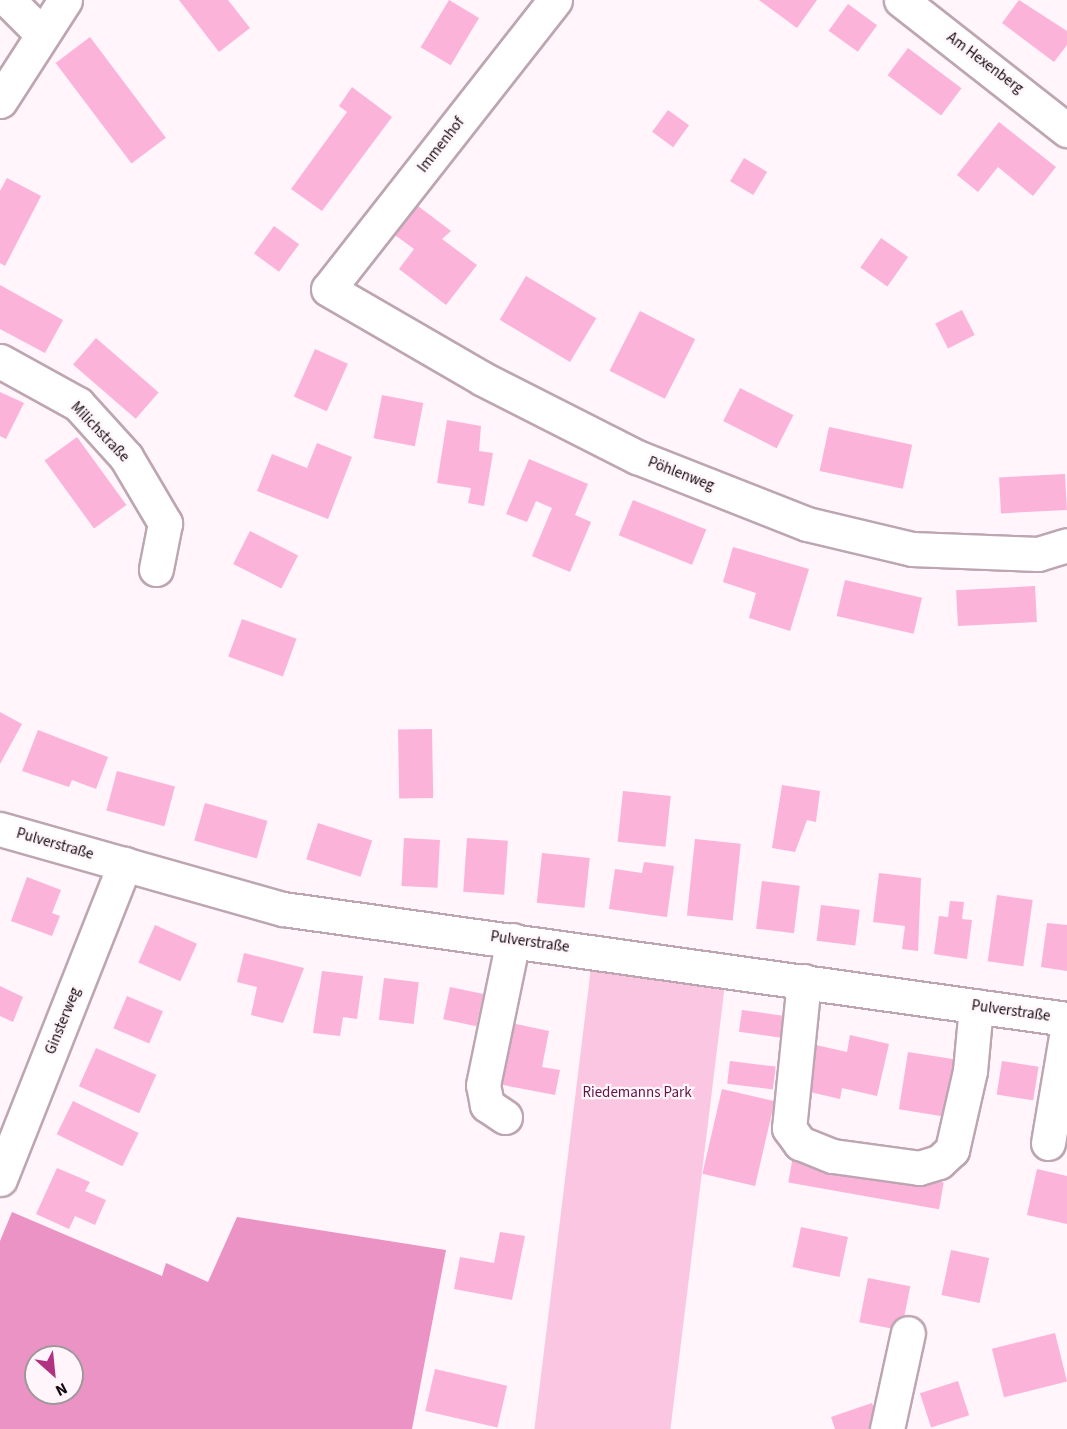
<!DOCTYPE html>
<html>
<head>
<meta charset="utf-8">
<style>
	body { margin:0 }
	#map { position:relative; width:1067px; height:1429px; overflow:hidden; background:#fff5fa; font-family:"Source Sans 3",sans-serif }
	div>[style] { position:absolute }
	.green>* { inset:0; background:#fbc6e1; transform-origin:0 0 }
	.forest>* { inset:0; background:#eb93c4 }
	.building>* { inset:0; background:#fcb3da; transform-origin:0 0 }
	.roads { filter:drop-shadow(2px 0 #bda6b1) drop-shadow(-2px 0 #bda6b1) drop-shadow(0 2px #bda6b1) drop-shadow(0 -2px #bda6b1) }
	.minor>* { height:33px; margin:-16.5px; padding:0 16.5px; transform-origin:16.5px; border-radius:16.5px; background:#fff }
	span { translate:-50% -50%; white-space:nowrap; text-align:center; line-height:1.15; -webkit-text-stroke:4.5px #fff5fa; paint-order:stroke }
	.street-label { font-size:15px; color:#11090d }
	.park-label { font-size:15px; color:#611546 }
	.north { position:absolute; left:24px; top:1345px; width:60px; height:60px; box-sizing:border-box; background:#fff5fa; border:2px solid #a0979b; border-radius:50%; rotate:153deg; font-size:16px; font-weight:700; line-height:24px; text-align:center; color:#11090d }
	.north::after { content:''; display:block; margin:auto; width:21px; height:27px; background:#b03281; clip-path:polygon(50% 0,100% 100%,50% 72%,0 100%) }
</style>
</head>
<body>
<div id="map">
	<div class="green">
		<i style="left:591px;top:968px;width:135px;height:469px;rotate:7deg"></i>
	</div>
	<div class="forest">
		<i style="clip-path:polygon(evenodd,12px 1212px,162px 1276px,166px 1263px,208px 1282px,237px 1217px,446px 1250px,412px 1429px,0 1429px,0 1241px,12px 1212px,36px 1357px,72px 1357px,72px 1393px,36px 1393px,36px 1357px)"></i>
	</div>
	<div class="building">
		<i style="clip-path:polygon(179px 0,228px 0,250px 28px,219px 52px)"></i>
		<i style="left:449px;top:0;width:35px;height:55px;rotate:31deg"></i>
		<i style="clip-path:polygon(759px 0,817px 0,797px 28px)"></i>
		<i style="clip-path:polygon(1019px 0,1067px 31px,1067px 45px,1054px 62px,1002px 23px)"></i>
		<i style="left:848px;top:4px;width:36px;height:33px;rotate:36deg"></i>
		<i style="left:90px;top:37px;width:126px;height:43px;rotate:53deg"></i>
		<i style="left:908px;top:48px;width:67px;height:34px;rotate:37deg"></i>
		<i style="clip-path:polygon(352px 87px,392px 117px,322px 211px,291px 189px,347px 112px,339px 106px)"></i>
		<i style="left:668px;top:110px;width:26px;height:27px;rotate:36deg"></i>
		<i style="clip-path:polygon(999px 122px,1056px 167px,1033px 196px,998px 167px,978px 192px,957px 175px)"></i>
		<i style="left:744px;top:158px;width:27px;height:27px;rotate:31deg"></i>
		<i style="clip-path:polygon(7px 178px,41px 196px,5px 266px,0 263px,0 191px)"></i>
		<i style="clip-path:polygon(418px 206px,451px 231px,442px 239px,477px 265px,446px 305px,399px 269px,414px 249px,395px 235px)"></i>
		<i style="left:274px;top:226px;width:31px;height:34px;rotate:36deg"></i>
		<i style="left:881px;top:238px;width:33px;height:36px;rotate:35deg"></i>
		<i style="left:526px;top:276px;width:82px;height:51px;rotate:31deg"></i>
		<i style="clip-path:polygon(0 285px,63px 320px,45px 353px,0 329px)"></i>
		<i style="left:962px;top:310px;width:28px;height:30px;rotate:63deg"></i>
		<i style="left:640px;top:311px;width:62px;height:67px;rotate:27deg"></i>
		<i style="left:96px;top:338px;width:83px;height:35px;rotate:41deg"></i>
		<i style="left:315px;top:349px;width:36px;height:52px;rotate:24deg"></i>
		<i style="left:740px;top:388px;width:60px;height:37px;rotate:27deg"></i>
		<i style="clip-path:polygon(0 392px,24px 403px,6px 439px,0 436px)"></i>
		<i style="left:382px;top:395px;width:42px;height:44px;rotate:11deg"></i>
		<i style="clip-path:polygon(447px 420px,481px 426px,479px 451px,493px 453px,484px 506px,468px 503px,471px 488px,437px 483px)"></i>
		<i style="left:829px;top:427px;width:85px;height:45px;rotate:12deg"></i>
		<i style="left:77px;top:437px;width:84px;height:40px;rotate:54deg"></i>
		<i style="clip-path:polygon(317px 443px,352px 457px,328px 519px,257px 491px,272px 454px,307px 468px)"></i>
		<i style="clip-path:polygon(529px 459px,588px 484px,575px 515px,591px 522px,570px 572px,532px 556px,552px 508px,536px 501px,527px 522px,506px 514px)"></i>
		<i style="left:1065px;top:474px;width:36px;height:66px;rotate:87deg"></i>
		<i style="left:633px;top:500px;width:79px;height:38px;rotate:22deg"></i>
		<i style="left:250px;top:531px;width:54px;height:37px;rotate:27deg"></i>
		<i style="clip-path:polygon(733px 547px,809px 569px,790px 631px,749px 618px,756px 593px,723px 582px)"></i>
		<i style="left:845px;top:580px;width:79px;height:37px;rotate:13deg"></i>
		<i style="left:1035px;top:586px;width:36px;height:79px;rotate:87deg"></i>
		<i style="left:242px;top:619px;width:58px;height:40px;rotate:20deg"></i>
		<i style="clip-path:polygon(0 712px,22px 724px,0 764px)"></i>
		<i style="left:432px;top:729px;width:69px;height:34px;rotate:89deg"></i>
		<i style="clip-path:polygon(38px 730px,108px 757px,96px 789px,72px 780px,69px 787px,22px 771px)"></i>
		<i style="left:117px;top:771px;width:60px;height:41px;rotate:15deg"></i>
		<i style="clip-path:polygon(782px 785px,820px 791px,816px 822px,807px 820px,795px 852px,772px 848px)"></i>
		<i style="left:623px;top:791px;width:48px;height:51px;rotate:6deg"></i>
		<i style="left:205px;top:803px;width:65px;height:39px;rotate:16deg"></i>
		<i style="left:318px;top:823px;width:57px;height:38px;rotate:18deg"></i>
		<i style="left:404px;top:838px;width:36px;height:48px;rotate:3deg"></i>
		<i style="left:467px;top:838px;width:41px;height:54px;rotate:4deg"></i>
		<i style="left:695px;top:839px;width:46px;height:77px;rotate:6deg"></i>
		<i style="left:542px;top:853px;width:48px;height:50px;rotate:6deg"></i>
		<i style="clip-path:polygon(644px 862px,674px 866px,667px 917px,609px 909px,615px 869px,642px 873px)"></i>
		<i style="clip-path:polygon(879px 873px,921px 878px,918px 951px,902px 949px,905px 926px,873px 922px)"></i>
		<i style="clip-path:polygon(27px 877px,61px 890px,52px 913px,60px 916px,52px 936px,11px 921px)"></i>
		<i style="left:762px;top:881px;width:38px;height:48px;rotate:7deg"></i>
		<i style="left:997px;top:895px;width:36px;height:67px;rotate:8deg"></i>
		<i style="clip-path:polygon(950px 901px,964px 902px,962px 919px,972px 920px,967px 959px,934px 954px,939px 916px,948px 917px)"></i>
		<i style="left:821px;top:905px;width:39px;height:36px;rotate:7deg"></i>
		<i style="clip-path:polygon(1047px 923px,1067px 925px,1067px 971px,1041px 967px)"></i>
		<i style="left:155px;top:925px;width:46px;height:41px;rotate:24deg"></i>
		<i style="clip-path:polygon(244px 953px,304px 968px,283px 1023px,251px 1015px,257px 987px,237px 982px)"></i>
		<i style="clip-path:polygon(322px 971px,363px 976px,357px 1019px,343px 1017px,340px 1036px,313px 1033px)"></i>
		<i style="left:384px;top:978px;width:35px;height:42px;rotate:7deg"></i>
		<i style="clip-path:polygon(0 986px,23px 997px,13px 1022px,0 1016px)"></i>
		<i style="left:450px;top:987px;width:34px;height:33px;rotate:12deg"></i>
		<i style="left:127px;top:996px;width:39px;height:35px;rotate:23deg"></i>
		<i style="left:742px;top:1010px;width:43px;height:22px;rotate:8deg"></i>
		<i style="clip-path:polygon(511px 1023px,549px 1031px,542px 1067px,560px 1070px,555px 1095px,498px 1084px)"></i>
		<i style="clip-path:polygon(850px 1035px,889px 1044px,877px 1096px,842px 1088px,840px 1099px,797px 1089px,807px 1043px,847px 1052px)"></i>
		<i style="left:96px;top:1048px;width:66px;height:42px;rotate:24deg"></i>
		<i style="left:908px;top:1052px;width:55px;height:58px;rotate:9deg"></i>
		<i style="left:730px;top:1061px;width:46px;height:23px;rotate:7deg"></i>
		<i style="left:1002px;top:1061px;width:37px;height:34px;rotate:9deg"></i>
		<i style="left:722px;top:1089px;width:54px;height:87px;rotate:13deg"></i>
		<i style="left:73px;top:1101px;width:73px;height:37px;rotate:26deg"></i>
		<i style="left:793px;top:1156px;width:153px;height:27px;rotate:10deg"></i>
		<i style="clip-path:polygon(57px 1168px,90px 1182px,85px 1191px,106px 1200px,95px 1225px,75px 1216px,69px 1229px,36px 1214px)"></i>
		<i style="clip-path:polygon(1037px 1169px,1067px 1176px,1067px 1224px,1027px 1215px)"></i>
		<i style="left:801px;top:1227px;width:48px;height:41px;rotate:12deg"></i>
		<i style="clip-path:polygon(500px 1232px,525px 1236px,512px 1300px,454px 1289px,460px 1257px,494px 1263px)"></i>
		<i style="left:951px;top:1250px;width:39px;height:46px;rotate:12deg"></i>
		<i style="left:868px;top:1278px;width:43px;height:45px;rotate:11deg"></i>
		<i style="left:1055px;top:1333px;width:50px;height:65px;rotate:76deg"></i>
		<i style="left:435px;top:1369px;width:74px;height:43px;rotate:13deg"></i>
		<i style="left:958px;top:1381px;width:36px;height:40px;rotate:72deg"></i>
		<i style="clip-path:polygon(872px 1403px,881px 1429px,835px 1429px,831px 1417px)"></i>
	</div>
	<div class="roads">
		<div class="minor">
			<i style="left:8px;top:0;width:45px;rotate:45deg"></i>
			<i style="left:555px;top:0;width:367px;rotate:128.1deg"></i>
			<i style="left:328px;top:289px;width:179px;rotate:30.1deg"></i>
			<i style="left:483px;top:379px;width:173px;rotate:26.9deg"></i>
			<i style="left:637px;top:457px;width:183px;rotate:21.5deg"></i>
			<i style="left:807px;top:524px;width:108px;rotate:13.4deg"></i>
			<i style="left:912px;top:549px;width:126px;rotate:2.3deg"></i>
			<i style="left:1038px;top:554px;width:30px;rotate:-17deg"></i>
			<i style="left:901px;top:0;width:211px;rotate:38.1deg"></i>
			<i style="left:0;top:101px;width:120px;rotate:-57.2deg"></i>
			<i style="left:0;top:361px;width:89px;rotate:28.9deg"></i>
			<i style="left:78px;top:404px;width:72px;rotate:47.8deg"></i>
			<i style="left:126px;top:457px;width:77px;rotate:59.4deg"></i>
			<i style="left:165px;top:523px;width:47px;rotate:101.1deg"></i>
			<i style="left:0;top:829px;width:294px;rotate:15.8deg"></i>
			<i style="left:283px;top:909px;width:792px;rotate:7.99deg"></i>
			<i style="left:804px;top:981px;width:148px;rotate:95.8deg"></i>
			<i style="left:789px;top:1128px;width:19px;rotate:54deg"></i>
			<i style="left:800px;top:1143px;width:35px;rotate:22deg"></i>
			<i style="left:833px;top:1156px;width:87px;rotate:7.9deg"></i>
			<i style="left:919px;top:1168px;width:21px;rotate:-17deg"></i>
			<i style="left:939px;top:1162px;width:18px;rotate:-43deg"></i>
			<i style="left:952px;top:1150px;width:81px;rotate:-77.2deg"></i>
			<i style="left:970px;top:1071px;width:65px;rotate:-84.7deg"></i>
			<i style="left:505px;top:1117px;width:22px;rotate:-146deg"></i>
			<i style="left:487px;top:1105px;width:20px;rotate:-101deg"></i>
			<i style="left:483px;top:1085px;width:148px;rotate:-78.3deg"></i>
			<i style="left:1048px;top:1143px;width:114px;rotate:-80.4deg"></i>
			<i style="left:0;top:1179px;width:339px;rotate:-68.4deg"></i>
			<i style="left:887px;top:1429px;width:98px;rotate:-77.7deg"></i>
		</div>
	</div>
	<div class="street-label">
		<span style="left:985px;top:63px;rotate:37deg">Am Hexenberg</span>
		<span style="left:441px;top:145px;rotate:-52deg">Immenhof</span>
		<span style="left:100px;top:432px;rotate:46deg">Milichstraße</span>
		<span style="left:681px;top:474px;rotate:21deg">Pöhlenweg</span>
		<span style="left:55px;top:844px;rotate:16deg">Pulverstraße</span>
		<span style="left:530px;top:942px;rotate:8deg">Pulverstraße</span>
		<span style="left:1011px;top:1011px;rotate:8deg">Pulverstraße</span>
		<span style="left:63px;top:1021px;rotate:-68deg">Ginsterweg</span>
	</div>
	<div class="park-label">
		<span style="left:637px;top:1093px">Riedemanns Park</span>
	</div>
	<div class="north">N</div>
</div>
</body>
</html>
